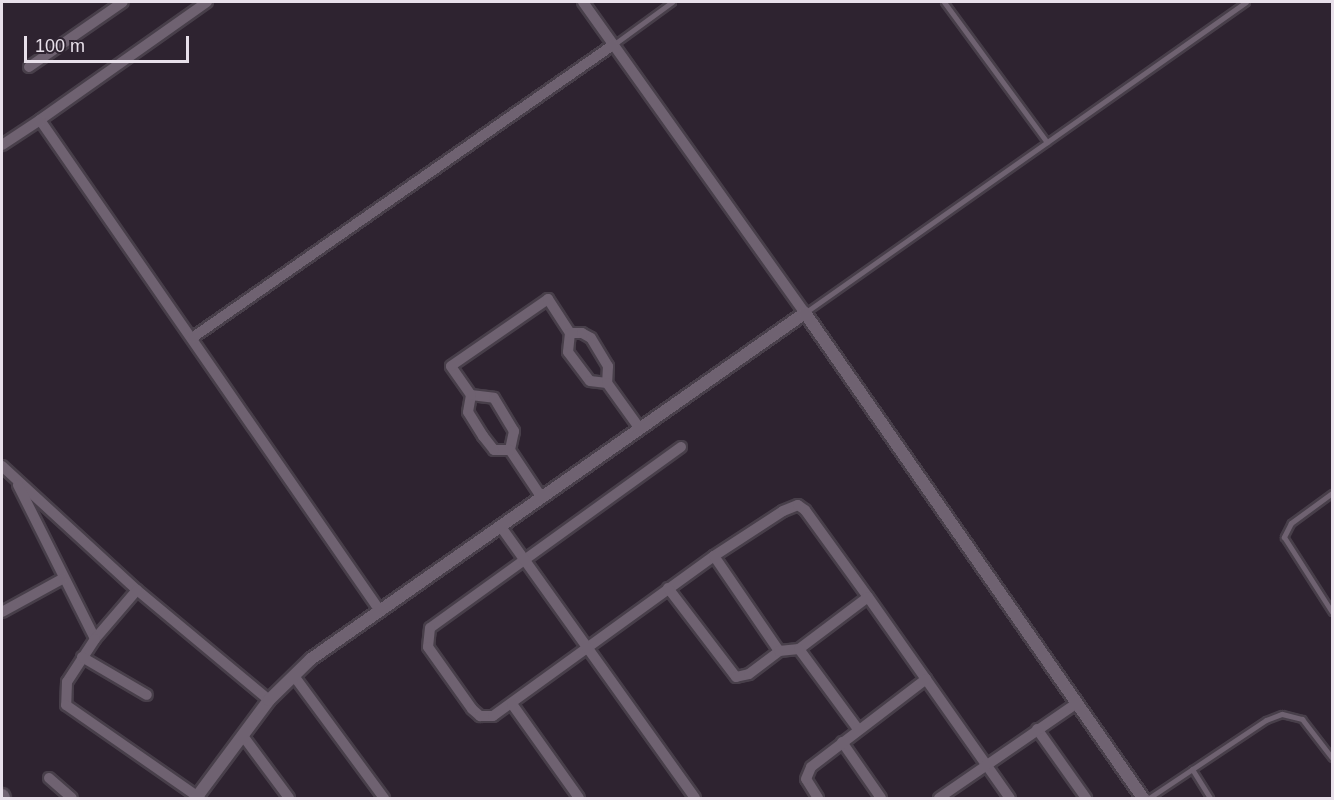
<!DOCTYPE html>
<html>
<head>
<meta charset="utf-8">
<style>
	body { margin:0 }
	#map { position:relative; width:1334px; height:800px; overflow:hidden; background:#2e2330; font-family:Arial,sans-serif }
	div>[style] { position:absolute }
	.roads { filter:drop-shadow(2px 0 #483f4a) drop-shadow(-2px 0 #483f4a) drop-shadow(0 2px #483f4a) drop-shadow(0 -2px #483f4a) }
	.service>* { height:5px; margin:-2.5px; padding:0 2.5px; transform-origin:2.5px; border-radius:2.5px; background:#6f6271 }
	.minor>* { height:10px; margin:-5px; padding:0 5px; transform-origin:5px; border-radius:5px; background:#6f6271 }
	.tertiary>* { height:12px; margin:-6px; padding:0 6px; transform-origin:6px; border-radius:6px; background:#6f6271 }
	.secondary>* { height:14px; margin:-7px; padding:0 7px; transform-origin:7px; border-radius:7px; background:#6f6271 }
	span { translate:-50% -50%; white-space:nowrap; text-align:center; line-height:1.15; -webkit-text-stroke:6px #2e2330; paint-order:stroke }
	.frame { position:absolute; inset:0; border:3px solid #e8e0ea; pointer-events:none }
	.scale { position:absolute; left:24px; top:36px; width:165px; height:27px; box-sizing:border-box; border:3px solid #e8e0ea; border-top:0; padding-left:8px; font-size:18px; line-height:21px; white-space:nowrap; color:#e8e0ea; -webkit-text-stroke:4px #2e2330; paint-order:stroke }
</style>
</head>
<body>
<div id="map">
	<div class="roads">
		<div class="service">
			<i style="left:944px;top:2px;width:174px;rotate:53.7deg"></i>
			<i style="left:613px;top:45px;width:73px;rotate:-36.1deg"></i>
			<i style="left:806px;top:312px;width:538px;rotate:-35.17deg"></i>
			<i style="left:1332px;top:493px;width:51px;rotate:143.8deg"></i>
			<i style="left:1291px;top:523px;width:16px;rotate:117deg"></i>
			<i style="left:1284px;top:537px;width:89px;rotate:57.4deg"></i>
			<i style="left:1192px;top:769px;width:34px;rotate:58deg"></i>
			<i style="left:1149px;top:798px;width:141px;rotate:-33.7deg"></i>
			<i style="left:1266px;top:720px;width:17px;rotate:-21deg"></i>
			<i style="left:1282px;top:714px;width:21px;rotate:14deg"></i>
			<i style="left:1302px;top:719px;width:49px;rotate:52.4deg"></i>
		</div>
		<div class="minor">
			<i style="left:207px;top:2px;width:204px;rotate:144.8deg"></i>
			<i style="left:40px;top:120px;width:594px;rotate:55.29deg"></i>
			<i style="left:583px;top:2px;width:382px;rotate:54.5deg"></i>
			<i style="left:29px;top:67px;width:114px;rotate:-34.7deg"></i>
			<i style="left:2px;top:145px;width:45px;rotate:-33.3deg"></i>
			<i style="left:570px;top:333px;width:19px;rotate:96deg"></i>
			<i style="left:568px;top:352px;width:36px;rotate:53deg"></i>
			<i style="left:590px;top:381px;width:17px;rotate:7deg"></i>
			<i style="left:192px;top:338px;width:513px;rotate:-34.84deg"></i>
			<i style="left:471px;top:395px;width:23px;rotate:7deg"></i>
			<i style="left:494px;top:398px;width:39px;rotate:59deg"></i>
			<i style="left:514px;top:431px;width:19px;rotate:102deg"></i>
			<i style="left:681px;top:447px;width:309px;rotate:144.2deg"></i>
			<i style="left:430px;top:628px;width:19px;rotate:96deg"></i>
			<i style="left:428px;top:647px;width:76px;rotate:54.6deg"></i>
			<i style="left:472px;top:709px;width:11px;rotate:41deg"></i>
			<i style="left:480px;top:716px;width:13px"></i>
			<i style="left:493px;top:716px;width:273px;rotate:-35.9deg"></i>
			<i style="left:714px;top:556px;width:82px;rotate:-33.1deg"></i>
			<i style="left:783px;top:511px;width:16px;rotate:-22deg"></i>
			<i style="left:798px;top:505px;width:9px;rotate:36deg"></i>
			<i style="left:805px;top:510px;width:107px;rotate:54.1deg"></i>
			<i style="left:868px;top:597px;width:246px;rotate:54.8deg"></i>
			<i style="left:2px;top:466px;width:183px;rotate:42.6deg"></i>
			<i style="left:137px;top:590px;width:172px;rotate:39.8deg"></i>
			<i style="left:18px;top:485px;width:172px;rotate:63.4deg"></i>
			<i style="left:542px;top:498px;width:58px;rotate:-123.7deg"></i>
			<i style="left:510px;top:450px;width:16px;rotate:180deg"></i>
			<i style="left:494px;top:450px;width:18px;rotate:-128deg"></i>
			<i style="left:483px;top:436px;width:28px;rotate:-122deg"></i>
			<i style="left:468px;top:412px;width:17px;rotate:-80deg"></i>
			<i style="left:471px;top:395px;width:35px;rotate:-125deg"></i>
			<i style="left:451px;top:366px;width:118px;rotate:-34.6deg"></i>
			<i style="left:548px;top:299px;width:40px;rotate:57.1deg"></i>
			<i style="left:570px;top:333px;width:12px"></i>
			<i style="left:582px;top:333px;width:10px;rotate:29deg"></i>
			<i style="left:591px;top:338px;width:33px;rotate:59deg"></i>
			<i style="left:608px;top:366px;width:17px;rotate:93deg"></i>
			<i style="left:607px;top:383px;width:57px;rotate:54.3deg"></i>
			<i style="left:501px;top:527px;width:333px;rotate:54.4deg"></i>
			<i style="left:714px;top:556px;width:115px;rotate:55.6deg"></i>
			<i style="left:668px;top:588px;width:112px;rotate:52.6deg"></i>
			<i style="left:736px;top:677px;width:13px;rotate:-13deg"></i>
			<i style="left:749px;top:674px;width:38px;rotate:-37deg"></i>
			<i style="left:779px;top:651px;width:20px;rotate:-6deg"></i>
			<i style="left:799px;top:649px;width:86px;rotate:-37deg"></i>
			<i style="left:137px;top:590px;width:65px;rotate:130.6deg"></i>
			<i style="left:95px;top:639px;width:51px;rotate:123.1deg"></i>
			<i style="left:67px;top:682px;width:23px;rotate:92deg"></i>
			<i style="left:66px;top:705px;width:163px;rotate:34.8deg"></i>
			<i style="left:2px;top:612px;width:68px;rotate:-28.8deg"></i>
			<i style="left:799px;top:649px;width:99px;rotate:53.6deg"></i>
			<i style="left:82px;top:657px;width:75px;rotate:30.3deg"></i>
			<i style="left:294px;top:676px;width:152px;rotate:53.6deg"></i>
			<i style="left:512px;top:704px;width:115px;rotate:54.5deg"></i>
			<i style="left:1037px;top:729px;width:85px;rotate:54.6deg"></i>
			<i style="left:243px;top:736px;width:77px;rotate:53.4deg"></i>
			<i style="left:842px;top:742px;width:68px;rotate:55.1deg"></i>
			<i style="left:49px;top:778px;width:30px;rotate:41deg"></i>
			<i style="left:818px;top:798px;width:22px;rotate:-122deg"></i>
			<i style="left:806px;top:779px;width:13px;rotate:-67deg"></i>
			<i style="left:811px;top:767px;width:145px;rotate:-37.4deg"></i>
			<i style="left:939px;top:798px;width:166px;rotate:-34.5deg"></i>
		</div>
		<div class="tertiary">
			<i style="left:196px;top:798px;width:122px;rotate:-53.3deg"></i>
			<i style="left:269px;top:700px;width:59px;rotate:-44.3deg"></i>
			<i style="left:311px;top:659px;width:603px;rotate:-35.01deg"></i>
			<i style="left:805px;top:313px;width:591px;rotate:55.13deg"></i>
		</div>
		<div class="secondary">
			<i style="left:2px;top:796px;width:2px;rotate:63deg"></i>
		</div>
	</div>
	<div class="frame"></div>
	<div class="scale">100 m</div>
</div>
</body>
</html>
